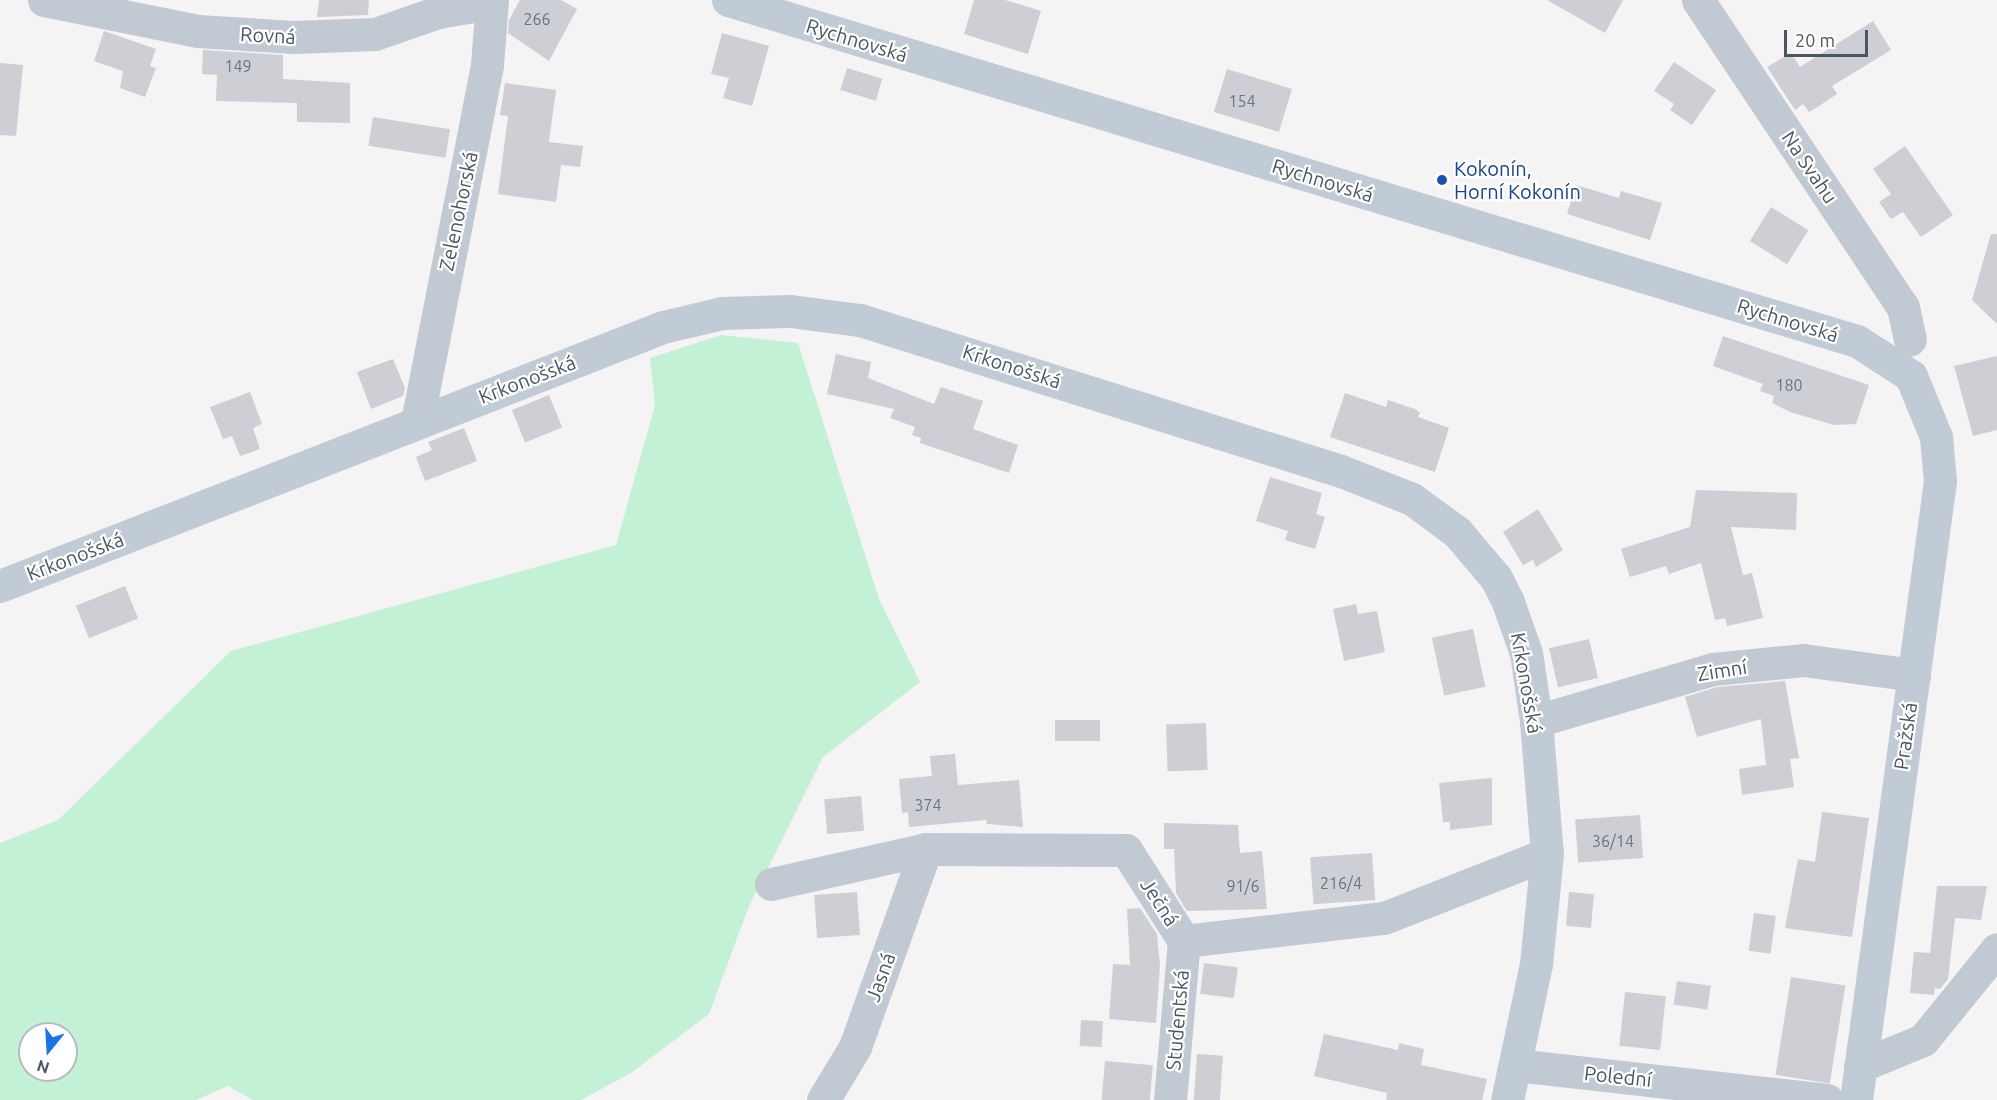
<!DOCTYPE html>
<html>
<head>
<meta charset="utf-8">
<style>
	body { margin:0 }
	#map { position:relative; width:1997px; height:1100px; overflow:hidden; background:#f5f3f3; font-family:Ubuntu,sans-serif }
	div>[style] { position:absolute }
	.green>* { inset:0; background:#c3f1d5 }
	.building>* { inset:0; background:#cdcfd5; transform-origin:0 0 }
	.street>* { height:33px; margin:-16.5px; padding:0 16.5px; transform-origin:16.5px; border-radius:16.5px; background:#c1cad2 }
	.secondary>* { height:33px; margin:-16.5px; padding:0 16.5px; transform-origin:16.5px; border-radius:16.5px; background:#c1cbd6 }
	.dots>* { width:16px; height:16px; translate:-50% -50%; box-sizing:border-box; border:3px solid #fff; border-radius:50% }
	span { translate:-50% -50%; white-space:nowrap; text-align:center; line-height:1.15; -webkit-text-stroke:4.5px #fff; paint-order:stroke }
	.number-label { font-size:16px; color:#6b747e }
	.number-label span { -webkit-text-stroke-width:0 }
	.street-label { font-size:20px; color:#4a5661 }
	.transit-label { font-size:20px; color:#164399 }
	.left { translate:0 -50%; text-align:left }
	.north { position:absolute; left:18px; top:1022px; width:60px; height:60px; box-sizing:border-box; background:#fff; border:2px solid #b7bbc0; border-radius:50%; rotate:198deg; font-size:16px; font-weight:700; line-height:24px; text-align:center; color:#4a5661 }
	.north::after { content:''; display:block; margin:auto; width:21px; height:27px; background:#1a73e8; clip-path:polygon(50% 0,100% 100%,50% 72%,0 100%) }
	.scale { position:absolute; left:1784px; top:30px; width:84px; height:27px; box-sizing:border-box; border:3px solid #4a5661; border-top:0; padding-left:8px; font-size:18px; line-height:21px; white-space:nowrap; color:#4a5661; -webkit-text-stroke:4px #fff; paint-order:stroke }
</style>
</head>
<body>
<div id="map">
	<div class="green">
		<i style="clip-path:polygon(evenodd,721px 335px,798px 343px,879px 599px,920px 682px,823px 757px,749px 906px,709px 1014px,631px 1073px,581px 1100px,253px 1100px,228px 1086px,196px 1100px,0 1100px,0 843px,58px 820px,231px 651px,616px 545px,655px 405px,650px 358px,721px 335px,30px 1034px,66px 1034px,66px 1070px,30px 1070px,30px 1034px)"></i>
	</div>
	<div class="building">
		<i style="clip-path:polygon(319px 0,369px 0,368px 15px,317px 17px)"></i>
		<i style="clip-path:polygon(520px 0,561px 0,577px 9px,549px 61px,508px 33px,509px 20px)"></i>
		<i style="clip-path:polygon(974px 0,1005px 0,1041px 11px,1028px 54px,964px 34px)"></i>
		<i style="clip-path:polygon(1547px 0,1623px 0,1605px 33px)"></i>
		<i style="clip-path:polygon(1873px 21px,1891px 50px,1832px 86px,1837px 94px,1819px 106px,1809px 112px,1803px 104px,1795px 110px,1767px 67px,1791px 53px,1800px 67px)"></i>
		<i style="clip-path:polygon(104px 31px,156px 49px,150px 66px,156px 68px,145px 97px,120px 88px,123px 71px,94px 61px)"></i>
		<i style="clip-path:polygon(722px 33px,769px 46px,752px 106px,723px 98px,729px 78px,711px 74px)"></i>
		<i style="clip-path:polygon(203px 50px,283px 55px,283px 79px,350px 83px,350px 123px,297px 122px,297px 103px,216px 101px,217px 75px,202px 74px)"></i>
		<i style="clip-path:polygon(1674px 62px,1716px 90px,1692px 125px,1670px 110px,1674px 104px,1654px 91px)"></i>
		<i style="clip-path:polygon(0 63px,23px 65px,16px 136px,0 135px)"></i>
		<i style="left:847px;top:68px;width:37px;height:23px;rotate:17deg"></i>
		<i style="left:1227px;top:69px;width:68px;height:45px;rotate:17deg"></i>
		<i style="clip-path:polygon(505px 83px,556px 90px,549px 142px,583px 146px,580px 167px,561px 165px,556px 202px,498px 194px,508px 116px,500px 115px)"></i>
		<i style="left:373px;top:117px;width:78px;height:29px;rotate:9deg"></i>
		<i style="clip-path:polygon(1905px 146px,1953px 215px,1921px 237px,1903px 212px,1891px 219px,1879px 202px,1891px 194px,1873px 169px)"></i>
		<i style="clip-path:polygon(1576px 185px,1619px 198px,1621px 191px,1662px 203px,1650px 240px,1567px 214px)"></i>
		<i style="left:1771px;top:207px;width:44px;height:40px;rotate:32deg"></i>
		<i style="clip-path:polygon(1991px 234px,1997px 234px,1997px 324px,1972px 300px)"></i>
		<i style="clip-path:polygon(1723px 336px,1869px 385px,1856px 424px,1834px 425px,1790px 412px,1772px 403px,1774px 396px,1760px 391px,1763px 384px,1713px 366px)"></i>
		<i style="clip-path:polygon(836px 354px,871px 362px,868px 378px,934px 404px,941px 387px,983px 401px,973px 429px,1018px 445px,1009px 473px,920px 443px,921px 438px,912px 435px,915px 427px,890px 418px,894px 409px,827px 394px)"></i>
		<i style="clip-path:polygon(1997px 356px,1997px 430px,1973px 436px,1954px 366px)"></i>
		<i style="clip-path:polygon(393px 359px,405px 388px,403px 396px,371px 409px,357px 372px)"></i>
		<i style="clip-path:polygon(250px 392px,262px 424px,253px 428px,260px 449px,240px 456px,232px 436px,223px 439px,210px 407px)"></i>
		<i style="clip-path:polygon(1345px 393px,1386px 407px,1388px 400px,1415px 409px,1420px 413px,1418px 417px,1449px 428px,1435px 472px,1330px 437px)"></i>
		<i style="left:549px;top:395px;width:35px;height:40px;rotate:68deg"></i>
		<i style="clip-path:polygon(464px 428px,477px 461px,425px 481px,416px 457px,432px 450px,428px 442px)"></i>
		<i style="clip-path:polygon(1270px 477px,1322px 493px,1316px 514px,1325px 517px,1315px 549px,1285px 540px,1288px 531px,1256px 521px)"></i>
		<i style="clip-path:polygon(1696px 490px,1797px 493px,1796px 530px,1731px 527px,1743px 575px,1752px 573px,1763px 618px,1727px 626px,1725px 618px,1715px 620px,1701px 563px,1669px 574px,1666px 566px,1630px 577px,1621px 549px,1690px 527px)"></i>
		<i style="clip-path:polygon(1538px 509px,1563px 550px,1536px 567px,1533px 560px,1523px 565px,1503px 532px)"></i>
		<i style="left:125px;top:586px;width:35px;height:53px;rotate:68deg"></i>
		<i style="clip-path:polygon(1356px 604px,1358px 614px,1377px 611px,1385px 652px,1344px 661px,1333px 609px)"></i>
		<i style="left:1473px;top:629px;width:59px;height:42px;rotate:78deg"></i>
		<i style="left:1589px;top:639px;width:40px;height:41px;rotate:77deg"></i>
		<i style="clip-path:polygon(1785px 681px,1799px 758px,1790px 759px,1794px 787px,1742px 795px,1739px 769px,1766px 765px,1761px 719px,1697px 737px,1685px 697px,1717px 687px)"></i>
		<i style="left:1055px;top:720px;width:45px;height:21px"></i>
		<i style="left:1206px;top:723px;width:47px;height:40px;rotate:88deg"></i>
		<i style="clip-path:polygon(955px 754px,958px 785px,1019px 780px,1023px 827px,987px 824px,986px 820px,909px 827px,908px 812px,902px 813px,899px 779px,932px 776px,930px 756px)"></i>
		<i style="clip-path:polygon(1492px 778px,1492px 825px,1450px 830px,1450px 822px,1443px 822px,1439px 783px)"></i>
		<i style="left:861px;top:796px;width:35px;height:37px;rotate:85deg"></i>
		<i style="clip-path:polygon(1822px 812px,1869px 818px,1852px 937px,1785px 928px,1798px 859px,1815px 862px)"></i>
		<i style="left:1640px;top:815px;width:43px;height:65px;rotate:86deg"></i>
		<i style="clip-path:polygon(1164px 823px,1238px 825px,1240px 853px,1262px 851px,1267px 909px,1187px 911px,1176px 893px,1174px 849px,1164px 849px)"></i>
		<i style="left:1372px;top:853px;width:47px;height:62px;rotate:86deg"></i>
		<i style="clip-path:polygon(1937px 886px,1987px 886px,1981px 920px,1955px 918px,1948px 979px,1940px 989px,1935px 988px,1934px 995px,1910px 993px,1914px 952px,1930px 953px)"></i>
		<i style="left:857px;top:892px;width:43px;height:43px;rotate:86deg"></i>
		<i style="left:1569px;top:892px;width:25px;height:34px;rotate:5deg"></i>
		<i style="clip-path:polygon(1140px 908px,1157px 934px,1160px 965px,1156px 1023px,1109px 1019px,1113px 964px,1130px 965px,1127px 909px)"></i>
		<i style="left:1754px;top:913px;width:22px;height:38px;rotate:8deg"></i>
		<i style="left:1204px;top:963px;width:34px;height:31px;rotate:7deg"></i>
		<i style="left:1791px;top:977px;width:55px;height:99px;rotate:9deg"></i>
		<i style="left:1677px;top:981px;width:34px;height:24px;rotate:8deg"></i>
		<i style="left:1625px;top:992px;width:41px;height:54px;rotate:6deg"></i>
		<i style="left:1081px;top:1020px;width:22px;height:26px;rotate:3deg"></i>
		<i style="clip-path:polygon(1324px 1034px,1398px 1050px,1399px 1043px,1424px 1049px,1421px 1065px,1487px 1079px,1482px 1100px,1386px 1100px,1387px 1093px,1314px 1076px)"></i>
		<i style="left:1197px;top:1054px;width:26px;height:46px;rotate:4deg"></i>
		<i style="left:1105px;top:1061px;width:48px;height:39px;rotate:5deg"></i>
	</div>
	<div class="street">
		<i style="left:44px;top:0;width:157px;rotate:11.4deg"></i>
		<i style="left:198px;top:31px;width:95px;rotate:3.6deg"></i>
		<i style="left:293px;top:37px;width:82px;rotate:-2.1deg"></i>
		<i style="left:375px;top:34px;width:67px;rotate:-19.2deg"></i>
		<i style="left:438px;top:12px;width:54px;rotate:-9.6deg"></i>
		<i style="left:1698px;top:0;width:369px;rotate:56.3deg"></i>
		<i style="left:1903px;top:307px;width:33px;rotate:78deg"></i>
		<i style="left:417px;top:422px;width:364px;rotate:-78.9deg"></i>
		<i style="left:487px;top:65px;width:65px;rotate:-85.6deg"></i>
		<i style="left:1536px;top:721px;width:184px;rotate:-16.4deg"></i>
		<i style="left:1713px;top:669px;width:90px;rotate:-5.7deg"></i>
		<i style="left:1803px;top:660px;width:112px;rotate:7.7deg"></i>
		<i style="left:771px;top:884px;width:159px;rotate:-12.7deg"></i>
		<i style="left:926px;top:849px;width:200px;rotate:0.3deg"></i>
		<i style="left:1126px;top:850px;width:108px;rotate:57.5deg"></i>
		<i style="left:1184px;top:941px;width:201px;rotate:-6.6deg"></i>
		<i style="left:1384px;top:918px;width:175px;rotate:-21.4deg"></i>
		<i style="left:1515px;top:1065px;width:314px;rotate:6.4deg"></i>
		<i style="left:1860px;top:1066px;width:68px;rotate:-22.4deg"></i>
		<i style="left:1923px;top:1040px;width:117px;rotate:-50.9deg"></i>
		<i style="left:823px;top:1100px;width:62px;rotate:-58.9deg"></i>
		<i style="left:855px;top:1047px;width:210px;rotate:-70.3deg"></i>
		<i style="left:1170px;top:1100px;width:160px;rotate:-85deg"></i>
	</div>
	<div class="secondary">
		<i style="left:728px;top:0;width:1179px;rotate:16.81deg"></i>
		<i style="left:1857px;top:341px;width:64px;rotate:32.9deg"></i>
		<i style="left:1911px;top:376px;width:66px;rotate:67.7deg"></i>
		<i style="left:1936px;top:437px;width:44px;rotate:84.8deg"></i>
		<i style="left:1940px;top:481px;width:625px;rotate:97.73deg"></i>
		<i style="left:0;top:586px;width:712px;rotate:-21.34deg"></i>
		<i style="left:663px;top:327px;width:61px;rotate:-13.3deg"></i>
		<i style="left:722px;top:313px;width:68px;rotate:-1.7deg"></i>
		<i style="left:790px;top:311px;width:71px;rotate:7.3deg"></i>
		<i style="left:860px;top:320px;width:504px;rotate:17.43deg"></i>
		<i style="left:1341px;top:471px;width:76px;rotate:21.5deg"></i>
		<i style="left:1412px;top:499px;width:56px;rotate:36.3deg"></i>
		<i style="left:1457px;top:532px;width:60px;rotate:49.7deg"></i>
		<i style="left:1496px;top:578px;width:27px;rotate:63deg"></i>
		<i style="left:1508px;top:602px;width:54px;rotate:70.6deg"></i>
		<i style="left:1526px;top:653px;width:69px;rotate:81.6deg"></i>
		<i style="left:1536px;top:721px;width:133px;rotate:85.3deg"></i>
		<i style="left:1547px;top:854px;width:111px;rotate:95.7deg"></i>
		<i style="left:1536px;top:964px;width:139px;rotate:102deg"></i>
	</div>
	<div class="dots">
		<i style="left:1442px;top:180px;background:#1a4fb4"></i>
	</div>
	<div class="number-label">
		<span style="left:537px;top:19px">266</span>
		<span style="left:238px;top:66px">149</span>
		<span style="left:1242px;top:101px">154</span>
		<span style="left:1789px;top:385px">180</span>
		<span style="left:928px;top:805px">374</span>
		<span style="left:1613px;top:841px">36/14</span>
		<span style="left:1341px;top:883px">216/4</span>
		<span style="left:1243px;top:886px">91/6</span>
	</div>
	<div class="street-label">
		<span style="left:268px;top:35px;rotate:3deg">Rovná</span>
		<span style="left:857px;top:40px;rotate:17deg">Rychnovská</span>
		<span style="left:1810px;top:167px;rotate:56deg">Na Svahu</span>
		<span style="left:1323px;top:180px;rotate:17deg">Rychnovská</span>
		<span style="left:458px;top:211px;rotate:-78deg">Zelenohorská</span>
		<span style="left:1788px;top:320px;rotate:17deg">Rychnovská</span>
		<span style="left:1012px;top:366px;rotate:18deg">Krkonošská</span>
		<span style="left:527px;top:379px;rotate:-21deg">Krkonošská</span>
		<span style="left:75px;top:556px;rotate:-21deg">Krkonošská</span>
		<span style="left:1722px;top:670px;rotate:-9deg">Zimní</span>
		<span style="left:1527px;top:683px;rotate:80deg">Krkonošská</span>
		<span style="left:1905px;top:736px;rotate:-82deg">Pražská</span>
		<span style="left:1160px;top:902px;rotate:57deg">Ječná</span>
		<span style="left:880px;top:977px;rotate:-70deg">Jasná</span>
		<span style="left:1177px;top:1020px;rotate:-85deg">Studentská</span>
		<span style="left:1618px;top:1076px;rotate:6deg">Polední</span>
	</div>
	<div class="transit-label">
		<span class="left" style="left:1454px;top:180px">Kokonín,<br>Horní Kokonín</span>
	</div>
	<div class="north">N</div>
	<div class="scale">20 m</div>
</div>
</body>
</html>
